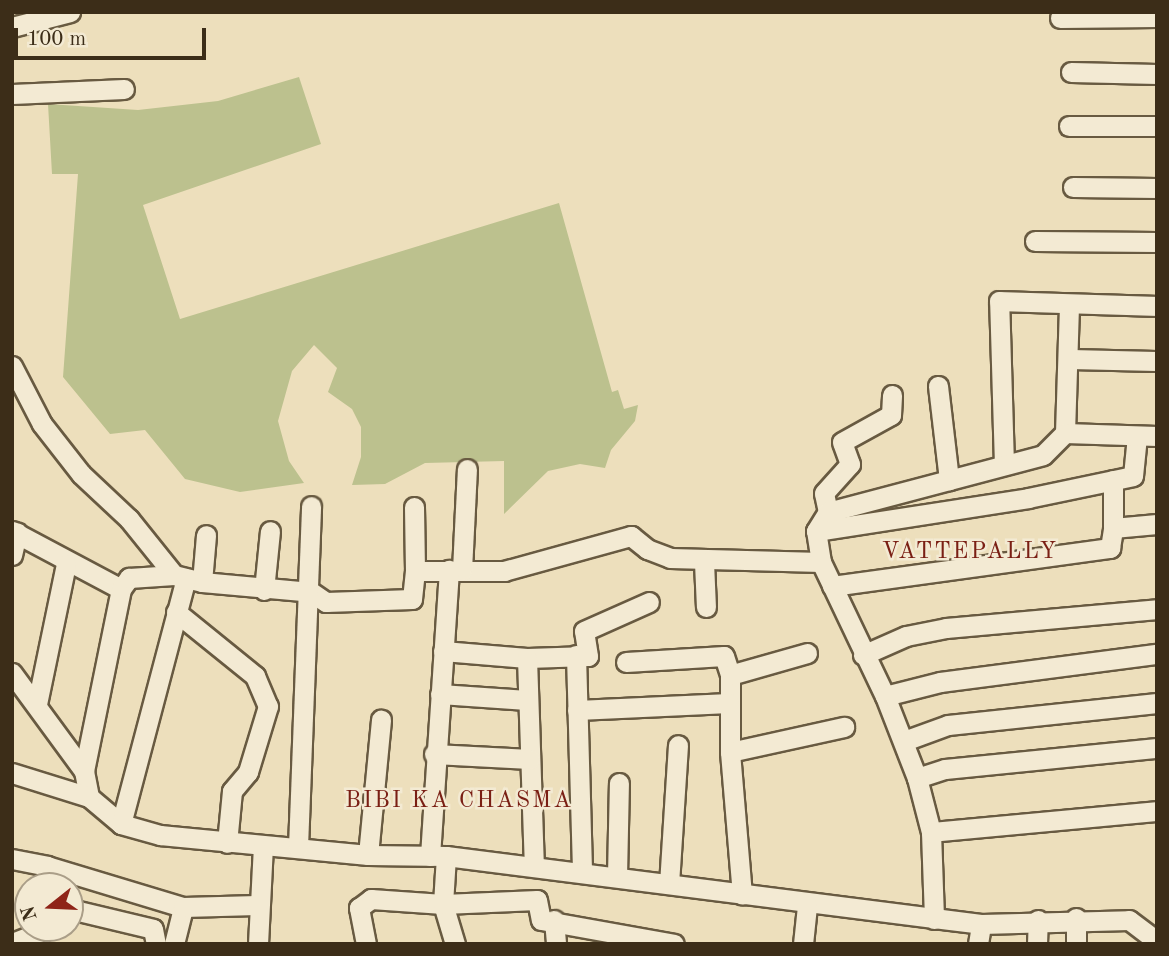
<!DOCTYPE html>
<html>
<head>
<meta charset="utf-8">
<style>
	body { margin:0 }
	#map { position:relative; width:1169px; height:956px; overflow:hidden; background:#eddfbc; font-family:"Old Standard TT",serif }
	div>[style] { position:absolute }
	.green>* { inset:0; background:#bcc18e }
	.roads { filter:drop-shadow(2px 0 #685a41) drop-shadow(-2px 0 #685a41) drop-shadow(0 2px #685a41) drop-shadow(0 -2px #685a41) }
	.minor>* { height:19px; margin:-9.5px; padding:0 9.5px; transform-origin:9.5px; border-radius:9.5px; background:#f3ead3 }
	span { translate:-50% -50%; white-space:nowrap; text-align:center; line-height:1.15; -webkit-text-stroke:5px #f3ead3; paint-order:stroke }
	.neighbourhood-label { font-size:23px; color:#7a1f14; letter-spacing:2px }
	.frame { position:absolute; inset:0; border:14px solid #3c2d18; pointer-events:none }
	.north { position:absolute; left:14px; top:872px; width:70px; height:70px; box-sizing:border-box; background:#f3ead3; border:2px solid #aa9e88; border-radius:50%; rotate:252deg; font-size:19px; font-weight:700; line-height:28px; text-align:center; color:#3c2d18 }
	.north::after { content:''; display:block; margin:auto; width:24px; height:32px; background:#8f2418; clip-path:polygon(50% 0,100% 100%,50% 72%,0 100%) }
	.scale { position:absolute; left:14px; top:28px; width:192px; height:32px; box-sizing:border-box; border:4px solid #3c2d18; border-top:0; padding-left:9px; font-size:21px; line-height:24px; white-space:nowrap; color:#3c2d18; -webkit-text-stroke:5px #f3ead3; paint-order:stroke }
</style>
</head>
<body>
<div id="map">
	<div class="green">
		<i style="clip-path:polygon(299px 77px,321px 144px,143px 205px,180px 319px,559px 203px,612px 392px,618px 390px,624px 409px,638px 405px,635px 421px,611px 450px,605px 468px,580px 464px,548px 471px,504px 514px,504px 461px,425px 463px,385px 484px,352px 485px,361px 457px,361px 427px,352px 409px,328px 392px,337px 368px,314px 345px,292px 371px,278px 421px,289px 461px,304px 483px,240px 492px,185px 479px,145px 430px,110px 434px,63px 377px,78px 174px,52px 174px,48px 104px,138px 110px,218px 101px)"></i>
	</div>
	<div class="roads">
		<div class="minor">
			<i style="left:1060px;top:18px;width:97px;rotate:-0.6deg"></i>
			<i style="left:12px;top:27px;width:60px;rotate:-14.5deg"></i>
			<i style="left:1071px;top:72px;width:86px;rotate:1.3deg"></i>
			<i style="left:12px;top:94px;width:112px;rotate:-2.6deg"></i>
			<i style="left:1069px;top:126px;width:88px"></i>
			<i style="left:1073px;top:187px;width:84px;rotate:0.7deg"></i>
			<i style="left:1035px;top:241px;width:122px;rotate:0.5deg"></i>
			<i style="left:1069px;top:359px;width:88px;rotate:1.3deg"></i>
			<i style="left:12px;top:366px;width:65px;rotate:62.7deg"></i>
			<i style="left:42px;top:424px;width:63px;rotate:52deg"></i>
			<i style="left:81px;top:474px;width:66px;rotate:43.2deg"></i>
			<i style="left:129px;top:519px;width:72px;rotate:51.2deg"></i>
			<i style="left:174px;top:575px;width:29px;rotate:14deg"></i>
			<i style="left:202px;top:582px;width:109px;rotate:5.2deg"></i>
			<i style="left:311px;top:592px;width:18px;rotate:34deg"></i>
			<i style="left:326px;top:602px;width:86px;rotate:-2deg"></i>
			<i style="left:412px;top:599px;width:28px;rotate:-84deg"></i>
			<i style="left:415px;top:571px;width:89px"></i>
			<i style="left:504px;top:571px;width:132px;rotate:-15.4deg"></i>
			<i style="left:631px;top:536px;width:21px;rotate:39deg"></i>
			<i style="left:647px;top:549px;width:25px;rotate:21deg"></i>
			<i style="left:670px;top:558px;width:151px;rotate:1.5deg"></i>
			<i style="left:821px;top:562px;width:148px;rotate:64.5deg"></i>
			<i style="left:885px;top:696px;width:88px;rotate:68.7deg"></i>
			<i style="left:917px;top:778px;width:56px;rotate:75.5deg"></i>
			<i style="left:931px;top:832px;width:87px;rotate:88deg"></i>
			<i style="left:938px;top:386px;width:95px;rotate:83.3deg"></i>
			<i style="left:1065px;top:433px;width:128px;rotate:-88.2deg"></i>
			<i style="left:1004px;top:465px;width:164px;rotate:-91.7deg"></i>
			<i style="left:999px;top:301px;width:158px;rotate:1.8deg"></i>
			<i style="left:1113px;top:480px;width:48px;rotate:90deg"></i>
			<i style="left:414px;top:507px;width:64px;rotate:89.1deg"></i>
			<i style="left:828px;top:512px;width:19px;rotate:-102deg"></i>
			<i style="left:824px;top:493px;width:39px;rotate:-48deg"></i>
			<i style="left:850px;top:464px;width:23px;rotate:-110deg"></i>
			<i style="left:842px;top:442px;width:56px;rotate:-28.9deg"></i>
			<i style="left:891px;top:415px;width:20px;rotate:-87deg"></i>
			<i style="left:12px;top:531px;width:123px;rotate:28deg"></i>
			<i style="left:121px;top:589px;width:186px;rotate:101.5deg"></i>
			<i style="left:816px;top:531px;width:215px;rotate:-8.8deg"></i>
			<i style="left:1028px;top:498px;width:107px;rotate:-11.8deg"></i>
			<i style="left:1133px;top:476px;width:40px;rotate:-84.3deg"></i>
			<i style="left:12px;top:555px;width:23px;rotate:-77deg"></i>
			<i style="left:704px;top:562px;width:45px;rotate:87.5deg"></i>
			<i style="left:821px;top:562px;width:31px;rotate:-99deg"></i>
			<i style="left:816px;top:531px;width:22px;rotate:-58deg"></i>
			<i style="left:828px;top:512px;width:222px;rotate:-14.8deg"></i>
			<i style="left:1043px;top:455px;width:31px;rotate:-45deg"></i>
			<i style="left:1065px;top:433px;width:92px;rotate:1.9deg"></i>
			<i style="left:462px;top:570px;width:101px;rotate:-87.2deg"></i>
			<i style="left:202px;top:582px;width:47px;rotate:-85.1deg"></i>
			<i style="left:832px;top:586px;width:281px;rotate:-7.8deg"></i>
			<i style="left:1110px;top:548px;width:20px;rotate:-81deg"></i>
			<i style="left:1113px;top:528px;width:44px;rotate:-5.2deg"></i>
			<i style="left:121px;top:589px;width:14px;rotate:-54deg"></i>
			<i style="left:129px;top:578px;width:45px;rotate:-3.8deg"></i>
			<i style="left:264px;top:590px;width:59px;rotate:-84.2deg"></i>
			<i style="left:176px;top:612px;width:102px;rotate:39deg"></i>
			<i style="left:255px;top:676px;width:33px;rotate:67deg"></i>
			<i style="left:268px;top:706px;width:69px;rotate:106.9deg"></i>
			<i style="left:248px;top:772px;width:25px;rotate:130deg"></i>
			<i style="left:232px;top:791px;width:52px;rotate:95.5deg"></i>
			<i style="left:443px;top:651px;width:84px;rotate:4.8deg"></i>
			<i style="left:527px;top:658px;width:61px;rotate:-1.9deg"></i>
			<i style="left:588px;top:656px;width:25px;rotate:-99deg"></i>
			<i style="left:584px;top:631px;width:71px;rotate:-24deg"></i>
			<i style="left:576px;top:655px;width:218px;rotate:88.4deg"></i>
			<i style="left:863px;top:655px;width:47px;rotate:-23.8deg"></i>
			<i style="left:906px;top:636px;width:41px;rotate:-11.3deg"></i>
			<i style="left:946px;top:628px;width:212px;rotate:-5.1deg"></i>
			<i style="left:527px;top:658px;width:208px;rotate:88.1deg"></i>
			<i style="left:626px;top:662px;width:98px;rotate:-3.5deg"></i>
			<i style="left:724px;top:656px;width:20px;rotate:72deg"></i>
			<i style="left:730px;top:675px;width:77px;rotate:90deg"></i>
			<i style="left:730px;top:752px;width:143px;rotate:85.2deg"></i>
			<i style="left:12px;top:673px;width:122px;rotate:53.7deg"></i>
			<i style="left:84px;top:771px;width:26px;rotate:79deg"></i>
			<i style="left:89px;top:797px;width:42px;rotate:40.2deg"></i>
			<i style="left:121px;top:824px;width:41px;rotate:15.8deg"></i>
			<i style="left:160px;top:835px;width:209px;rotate:5.5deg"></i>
			<i style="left:368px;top:855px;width:78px;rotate:0.7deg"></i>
			<i style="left:446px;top:856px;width:539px;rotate:7.24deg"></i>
			<i style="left:981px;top:924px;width:148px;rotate:-1.5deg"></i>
			<i style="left:1129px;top:920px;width:35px;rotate:37deg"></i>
			<i style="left:730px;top:675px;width:80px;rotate:-15.9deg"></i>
			<i style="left:440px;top:694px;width:87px;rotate:3.9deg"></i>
			<i style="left:885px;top:696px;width:57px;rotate:-14.3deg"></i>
			<i style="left:940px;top:682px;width:219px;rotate:-7.4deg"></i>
			<i style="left:37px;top:704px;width:143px;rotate:-78.3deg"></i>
			<i style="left:577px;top:710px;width:152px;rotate:-2.6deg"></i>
			<i style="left:904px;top:741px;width:47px;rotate:-20deg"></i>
			<i style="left:948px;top:725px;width:210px;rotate:-6deg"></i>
			<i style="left:730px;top:752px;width:117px;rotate:-12.4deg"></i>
			<i style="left:434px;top:754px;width:96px;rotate:3deg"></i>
			<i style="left:12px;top:773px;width:81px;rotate:17.3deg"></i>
			<i style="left:917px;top:778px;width:29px;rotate:-18deg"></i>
			<i style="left:945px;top:769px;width:213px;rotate:-5.7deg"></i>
			<i style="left:121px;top:824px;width:254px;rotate:-75.2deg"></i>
			<i style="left:931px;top:832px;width:227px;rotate:-5.3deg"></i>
			<i style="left:298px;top:847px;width:341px;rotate:-87.8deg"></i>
			<i style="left:368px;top:855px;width:136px;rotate:-84.5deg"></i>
			<i style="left:430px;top:856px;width:287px;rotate:-86.2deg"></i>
			<i style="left:446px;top:856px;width:48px;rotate:93.6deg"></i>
			<i style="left:443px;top:904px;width:42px;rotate:73.3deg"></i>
			<i style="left:12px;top:859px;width:36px;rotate:11deg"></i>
			<i style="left:47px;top:866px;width:20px;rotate:81deg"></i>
			<i style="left:47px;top:866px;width:142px;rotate:16.8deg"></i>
			<i style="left:617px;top:876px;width:93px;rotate:-88.8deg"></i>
			<i style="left:669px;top:884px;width:139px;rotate:-86.3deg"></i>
			<i style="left:70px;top:909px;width:85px;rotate:13.5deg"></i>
			<i style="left:153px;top:929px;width:15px;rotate:79deg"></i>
			<i style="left:554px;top:920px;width:24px;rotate:85deg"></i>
			<i style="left:12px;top:943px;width:41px;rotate:-21.5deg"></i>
			<i style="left:174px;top:944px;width:38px;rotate:-76deg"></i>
			<i style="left:183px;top:907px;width:74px;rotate:-1.5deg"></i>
			<i style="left:258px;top:944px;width:98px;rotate:-87.1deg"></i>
			<i style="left:366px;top:944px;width:37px;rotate:-101deg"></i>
			<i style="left:359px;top:908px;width:15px;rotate:-37deg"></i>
			<i style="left:371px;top:899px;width:72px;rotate:4deg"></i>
			<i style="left:443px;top:904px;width:94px;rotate:-2.4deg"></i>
			<i style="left:537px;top:900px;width:20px;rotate:79deg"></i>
			<i style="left:541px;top:920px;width:135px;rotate:10.2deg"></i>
			<i style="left:803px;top:944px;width:39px;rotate:-84deg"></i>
			<i style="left:978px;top:944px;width:20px;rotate:-81deg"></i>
			<i style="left:1037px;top:944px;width:24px;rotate:-88deg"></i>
			<i style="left:1076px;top:944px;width:26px;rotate:-90deg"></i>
		</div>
	</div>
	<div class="neighbourhood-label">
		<span style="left:970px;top:552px">VATTEPALLY</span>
		<span style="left:459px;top:801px">BIBI KA CHASMA</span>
	</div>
	<div class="frame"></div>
	<div class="north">N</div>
	<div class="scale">100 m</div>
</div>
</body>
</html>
